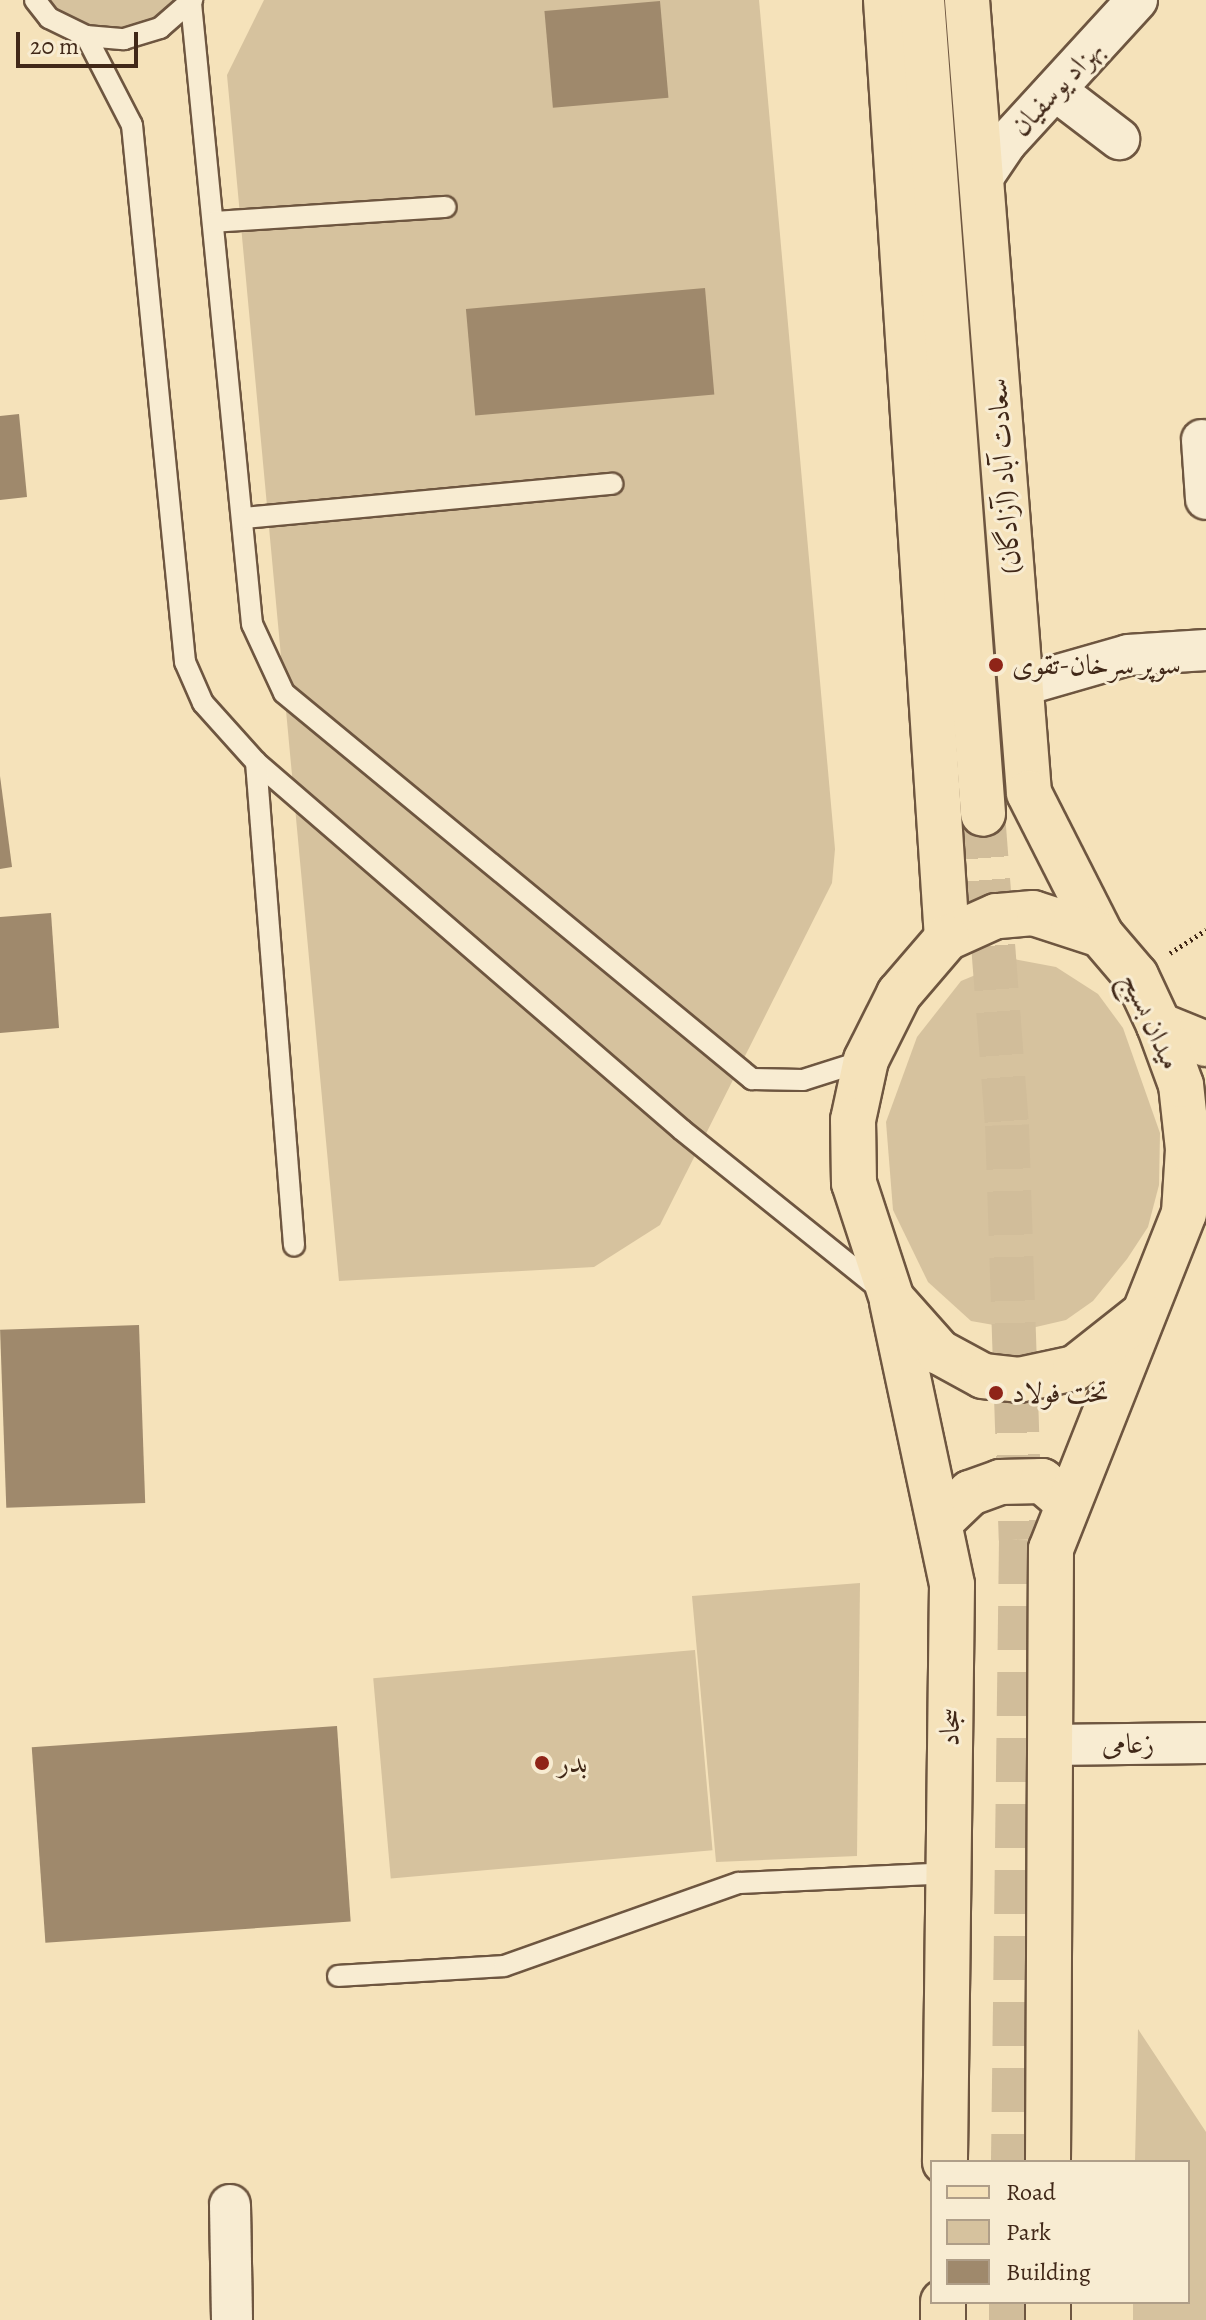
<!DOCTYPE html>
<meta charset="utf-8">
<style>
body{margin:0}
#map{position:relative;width:1206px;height:2320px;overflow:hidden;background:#f5e2ba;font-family:Alegreya,Amiri,serif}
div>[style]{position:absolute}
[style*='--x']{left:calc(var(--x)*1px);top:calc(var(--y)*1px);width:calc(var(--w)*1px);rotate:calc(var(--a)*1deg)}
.green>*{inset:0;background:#d6c29e;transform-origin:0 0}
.building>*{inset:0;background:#9f896c;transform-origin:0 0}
.primary-tunnel>*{height:44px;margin-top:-22px;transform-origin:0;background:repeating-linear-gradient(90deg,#d1bd9a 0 44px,transparent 0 66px)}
.path>*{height:5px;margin-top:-2.5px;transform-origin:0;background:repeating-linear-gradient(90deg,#412818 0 2px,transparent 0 6px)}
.roads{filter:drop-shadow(2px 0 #6e5640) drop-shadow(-2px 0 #6e5640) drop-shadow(0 2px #6e5640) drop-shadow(0 -2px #6e5640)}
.lane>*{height:20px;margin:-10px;padding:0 10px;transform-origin:10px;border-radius:10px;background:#f8ecd2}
.street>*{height:40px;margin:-20px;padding:0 20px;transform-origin:20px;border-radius:20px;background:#f8ecd2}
.primary>*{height:44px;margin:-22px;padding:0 22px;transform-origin:22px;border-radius:22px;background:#f5e2ba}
.dots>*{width:22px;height:22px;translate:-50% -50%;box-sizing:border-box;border:4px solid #f8ecd2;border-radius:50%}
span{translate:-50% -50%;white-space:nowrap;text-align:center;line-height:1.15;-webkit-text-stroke:6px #f8ecd2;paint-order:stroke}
.street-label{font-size:28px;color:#412818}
.poi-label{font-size:28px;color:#412818}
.left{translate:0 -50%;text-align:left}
.legend{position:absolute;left:930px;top:2160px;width:260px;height:144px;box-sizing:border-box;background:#f8ecd2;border:2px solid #af9e88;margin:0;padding:10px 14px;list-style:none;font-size:24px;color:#412818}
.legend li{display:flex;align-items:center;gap:16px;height:40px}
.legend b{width:40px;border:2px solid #af9e88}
.scale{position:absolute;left:16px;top:32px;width:122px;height:36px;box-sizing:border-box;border:4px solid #412818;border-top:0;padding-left:10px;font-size:24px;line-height:28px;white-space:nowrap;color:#412818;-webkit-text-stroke:6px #f8ecd2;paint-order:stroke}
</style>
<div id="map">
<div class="green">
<div style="clip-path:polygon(35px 0,192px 0,160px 28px,86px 36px)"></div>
<div style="clip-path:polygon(264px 0,759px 0,835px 849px,832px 883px,660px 1225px,594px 1267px,339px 1281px,227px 75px)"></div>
<div style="clip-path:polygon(1014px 959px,1056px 967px,1098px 994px,1123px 1028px,1160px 1133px,1159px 1185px,1148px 1227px,1127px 1259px,1093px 1301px,1066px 1320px,1023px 1330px,971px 1321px,928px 1282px,893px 1210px,886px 1122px,917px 1037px,961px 981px)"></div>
<div style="clip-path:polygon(860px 1583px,857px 1856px,716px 1862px,692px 1596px)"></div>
<div style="left:695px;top:1650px;width:201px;height:323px;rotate:85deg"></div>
<div style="clip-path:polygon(1138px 2029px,1206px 2132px,1206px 2320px,1133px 2320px,1133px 2302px,1188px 2302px,1188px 2162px,1135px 2162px)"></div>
</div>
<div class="building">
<div style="left:660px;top:1px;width:97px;height:116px;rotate:85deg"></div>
<div style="left:705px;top:288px;width:107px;height:240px;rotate:85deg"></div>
<div style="clip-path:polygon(19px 414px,27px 497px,0 500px,0 416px)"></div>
<div style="clip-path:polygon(0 776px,12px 867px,0 869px)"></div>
<div style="clip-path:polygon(51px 913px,59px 1028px,0 1033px,0 917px)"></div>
<div style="left:139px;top:1325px;width:178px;height:139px;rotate:88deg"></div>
<div style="left:337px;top:1726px;width:196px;height:306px;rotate:86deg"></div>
</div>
<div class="primary-tunnel">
<div style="--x:983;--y:814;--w:312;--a:85.6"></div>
<div style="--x:1007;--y:1125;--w:415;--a:88.1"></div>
<div style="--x:1021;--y:1540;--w:622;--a:90.74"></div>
<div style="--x:1011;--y:2320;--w:18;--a:-90"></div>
</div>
<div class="path">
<div style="--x:1170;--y:953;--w:43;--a:-32.6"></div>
</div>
<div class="roads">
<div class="lane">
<div style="--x:35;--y:0;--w:23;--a:52"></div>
<div style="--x:49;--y:18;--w:41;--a:25.9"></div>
<div style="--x:86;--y:36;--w:38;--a:5"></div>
<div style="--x:124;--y:39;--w:38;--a:-17"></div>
<div style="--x:160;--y:28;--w:43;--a:-41.2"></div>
<div style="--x:191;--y:3;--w:624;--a:84.39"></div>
<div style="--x:252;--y:624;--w:76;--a:65.1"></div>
<div style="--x:284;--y:693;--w:607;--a:39.52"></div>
<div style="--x:752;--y:1079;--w:51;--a:1.1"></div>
<div style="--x:803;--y:1080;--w:66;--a:-17.6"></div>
<div style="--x:86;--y:36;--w:100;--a:62.7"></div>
<div style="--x:132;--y:125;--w:540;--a:84.36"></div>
<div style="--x:185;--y:662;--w:45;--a:66.3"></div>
<div style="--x:203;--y:703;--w:79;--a:48.1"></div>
<div style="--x:256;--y:762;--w:563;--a:40.82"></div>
<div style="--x:682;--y:1130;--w:257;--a:38.8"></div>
<div style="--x:213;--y:222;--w:233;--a:-3.7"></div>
<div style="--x:243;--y:518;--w:371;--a:-5.3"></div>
<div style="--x:256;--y:762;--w:485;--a:85.5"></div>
<div style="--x:338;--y:1976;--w:166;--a:-3.4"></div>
<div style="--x:504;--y:1966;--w:249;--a:-19.5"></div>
<div style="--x:739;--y:1883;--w:209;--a:-2.7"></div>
</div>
<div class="street">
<div style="--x:1055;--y:90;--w:81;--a:37.4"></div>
<div style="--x:981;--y:180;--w:45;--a:-56"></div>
<div style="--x:1006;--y:143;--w:194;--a:-47.5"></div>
<div style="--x:1202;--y:440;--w:59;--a:86.1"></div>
<div style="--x:1020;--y:686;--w:112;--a:-16"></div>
<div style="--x:1128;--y:655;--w:78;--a:-3.7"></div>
<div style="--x:1050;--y:1745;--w:156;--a:-0.7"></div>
<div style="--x:230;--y:2205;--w:115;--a:89"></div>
</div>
<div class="primary">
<div style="--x:886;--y:0;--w:940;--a:86.28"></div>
<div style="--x:922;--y:0;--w:816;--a:85.71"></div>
<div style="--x:967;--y:0;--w:795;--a:85.53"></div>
<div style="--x:1029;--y:793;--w:159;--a:63.1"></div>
<div style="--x:1159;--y:1025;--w:51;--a:22"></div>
<div style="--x:892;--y:1302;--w:289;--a:78"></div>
<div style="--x:952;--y:1585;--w:577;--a:90.7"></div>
<div style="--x:940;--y:1522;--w:42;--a:-44"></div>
<div style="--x:970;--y:1493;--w:32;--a:-20"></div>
<div style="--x:1000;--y:1482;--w:42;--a:-1.4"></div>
<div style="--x:1042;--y:1481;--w:34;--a:40"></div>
<div style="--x:1048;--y:2162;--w:613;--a:-89.72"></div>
<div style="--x:1051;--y:1549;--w:361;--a:-68.4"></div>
<div style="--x:1184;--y:1213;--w:64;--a:-86.4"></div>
<div style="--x:1188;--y:1149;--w:64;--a:-96.2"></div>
<div style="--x:1181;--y:1085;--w:64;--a:-110.1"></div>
<div style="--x:1159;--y:1025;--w:54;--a:-115.1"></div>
<div style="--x:1136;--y:976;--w:54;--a:-130.5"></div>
<div style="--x:1101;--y:935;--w:71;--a:-162.1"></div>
<div style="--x:1033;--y:913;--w:37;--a:175"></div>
<div style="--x:996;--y:916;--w:54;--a:155.8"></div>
<div style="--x:947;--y:938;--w:74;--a:130.6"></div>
<div style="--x:899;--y:994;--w:74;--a:116.6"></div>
<div style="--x:866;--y:1060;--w:61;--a:102.2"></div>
<div style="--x:853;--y:1120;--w:63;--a:89.1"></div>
<div style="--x:854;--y:1183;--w:122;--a:71.9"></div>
<div style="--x:892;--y:1299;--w:71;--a:48.4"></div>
<div style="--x:939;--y:1352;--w:50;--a:28.6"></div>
<div style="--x:983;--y:1376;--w:36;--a:6"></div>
<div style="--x:1019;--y:1380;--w:57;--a:-12.1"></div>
<div style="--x:1075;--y:1368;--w:85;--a:-38.3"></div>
<div style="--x:943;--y:2320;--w:18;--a:-90"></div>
<div style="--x:1048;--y:2320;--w:18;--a:-90"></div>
</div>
</div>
<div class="dots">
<div style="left:996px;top:665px;background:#8f2418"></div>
<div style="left:996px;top:1393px;background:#8f2418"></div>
<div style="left:542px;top:1763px;background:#8f2418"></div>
</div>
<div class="street-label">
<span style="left:1057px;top:88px;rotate:-47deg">بهزاد یوسفیان</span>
<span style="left:1004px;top:476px;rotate:-94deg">سعادت آباد (آزادگان)</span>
<span style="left:1151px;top:1021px;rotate:65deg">میدان بسیج</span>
<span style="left:950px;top:1727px;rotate:-89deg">سجاد</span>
<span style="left:1128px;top:1744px;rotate:-1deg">زعامی</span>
</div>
<div class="poi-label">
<span class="left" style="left:1012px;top:665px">سوپر سرخان-تقوی</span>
<span class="left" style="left:1012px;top:1393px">تخت فولاد</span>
<span class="left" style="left:558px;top:1763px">بدر</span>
</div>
<ul class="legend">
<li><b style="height:10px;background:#f5e2ba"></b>Road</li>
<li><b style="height:22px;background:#d6c29e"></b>Park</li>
<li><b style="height:22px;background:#9f896c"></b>Building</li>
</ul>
<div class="scale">20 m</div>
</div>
